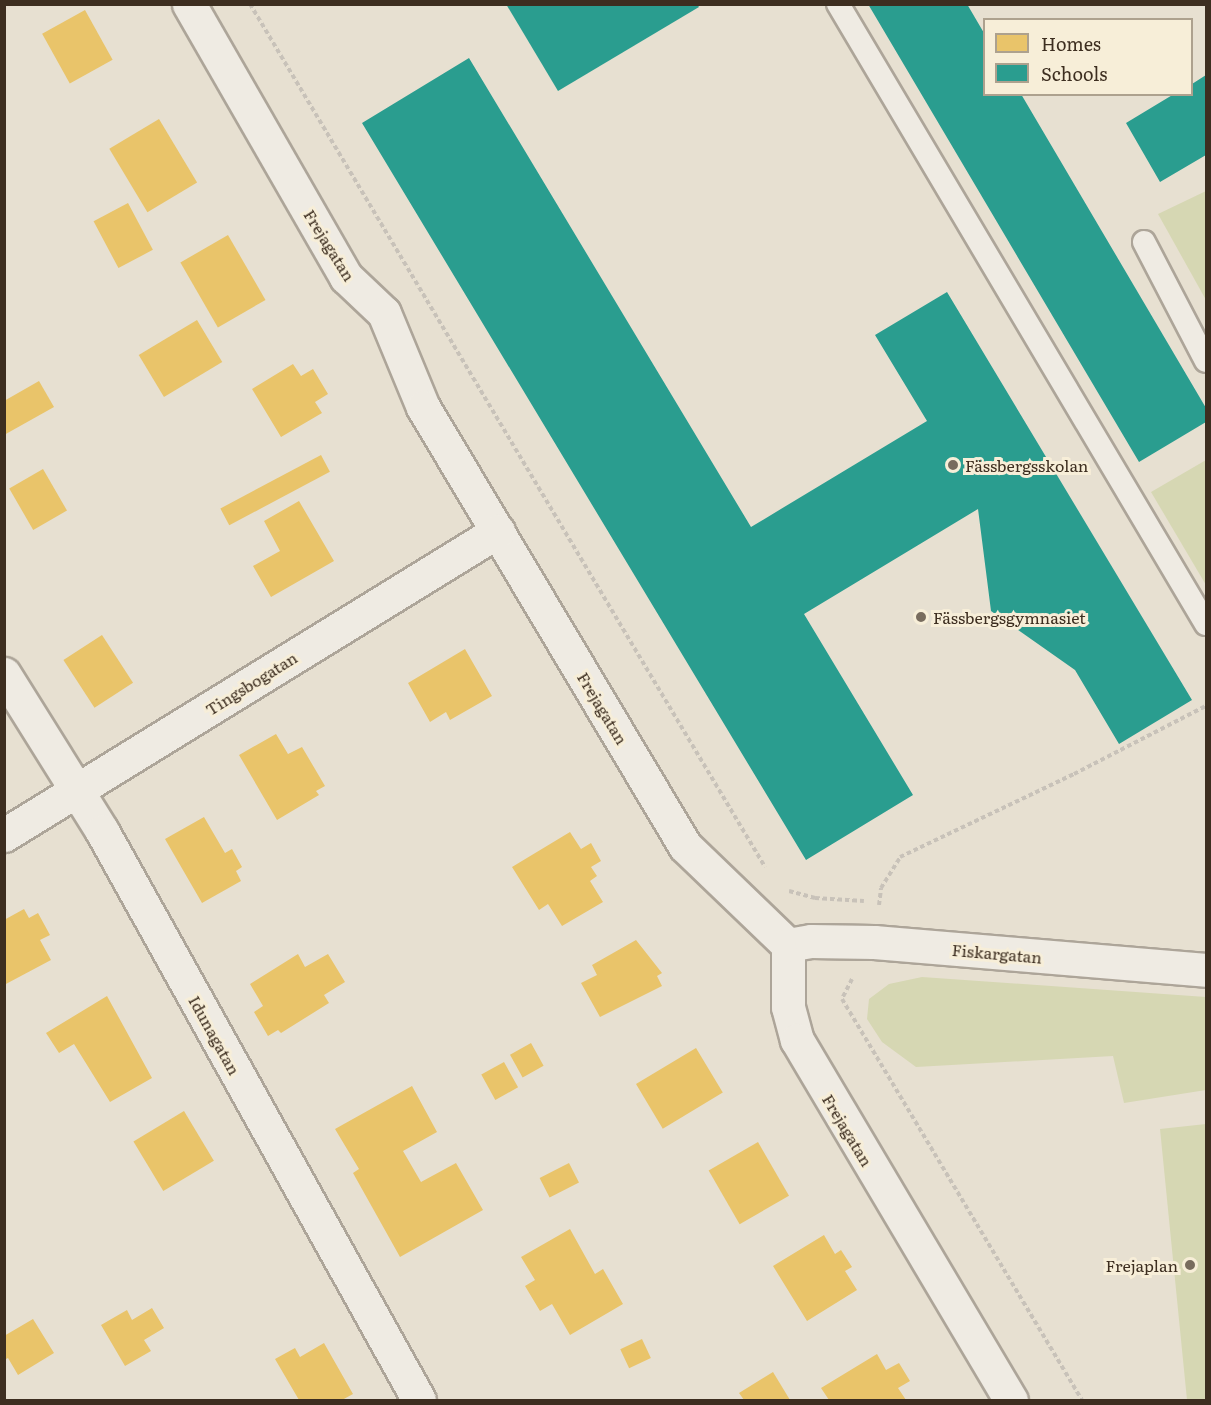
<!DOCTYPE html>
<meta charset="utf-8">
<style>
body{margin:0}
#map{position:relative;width:1211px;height:1405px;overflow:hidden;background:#e7e0d1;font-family:Literata,serif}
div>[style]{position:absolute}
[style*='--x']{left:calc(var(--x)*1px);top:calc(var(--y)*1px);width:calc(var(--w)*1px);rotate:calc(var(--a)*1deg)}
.green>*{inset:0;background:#d6d7b3}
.homes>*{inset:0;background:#e9c46a;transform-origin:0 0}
.schools>*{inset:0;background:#2a9d8f}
.path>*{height:4px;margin-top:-2px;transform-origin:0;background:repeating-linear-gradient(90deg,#c8c2b9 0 4.5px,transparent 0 7.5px)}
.roads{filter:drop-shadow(2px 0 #ada599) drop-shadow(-2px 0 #ada599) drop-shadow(0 2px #ada599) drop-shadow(0 -2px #ada599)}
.service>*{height:22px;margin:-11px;padding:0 11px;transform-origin:11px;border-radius:11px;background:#efebe3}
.minor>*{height:33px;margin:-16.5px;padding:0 16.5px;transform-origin:16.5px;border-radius:16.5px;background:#efebe3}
.dots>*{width:16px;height:16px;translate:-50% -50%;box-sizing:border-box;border:3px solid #f7eed8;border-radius:50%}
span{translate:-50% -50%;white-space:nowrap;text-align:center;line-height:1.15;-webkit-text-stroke:6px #f7eed8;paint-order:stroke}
.street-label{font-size:16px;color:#3d2e20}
.poi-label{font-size:16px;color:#3d2e20}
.left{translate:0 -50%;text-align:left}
.right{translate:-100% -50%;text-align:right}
.frame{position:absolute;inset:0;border:6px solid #3d2e20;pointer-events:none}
.legend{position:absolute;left:983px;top:18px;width:210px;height:78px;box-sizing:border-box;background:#f7eed8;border:2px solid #ada18e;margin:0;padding:8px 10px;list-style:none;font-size:18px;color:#3d2e20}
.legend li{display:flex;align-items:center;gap:12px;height:30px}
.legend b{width:30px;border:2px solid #ada18e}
</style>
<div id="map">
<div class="green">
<div style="clip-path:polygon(1206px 191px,1206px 300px,1158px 214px)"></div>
<div style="clip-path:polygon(1206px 460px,1206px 585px,1151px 492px)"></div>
<div style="clip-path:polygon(922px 977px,1206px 997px,1206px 1090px,1124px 1103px,1113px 1056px,916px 1067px,882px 1042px,867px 1019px,869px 999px,889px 984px)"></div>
<div style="clip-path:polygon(1206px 1124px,1206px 1400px,1187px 1400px,1160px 1129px)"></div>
</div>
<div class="homes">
<div style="left:85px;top:10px;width:57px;height:49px;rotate:61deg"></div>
<div style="left:159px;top:119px;width:74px;height:58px;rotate:59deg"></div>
<div style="left:128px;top:203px;width:53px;height:39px;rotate:62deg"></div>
<div style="left:228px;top:235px;width:75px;height:55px;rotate:60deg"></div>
<div style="left:197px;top:320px;width:49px;height:68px;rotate:59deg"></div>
<div style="clip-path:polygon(293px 364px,301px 376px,313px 369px,328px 394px,315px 402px,322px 413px,281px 437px,252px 389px)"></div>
<div style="clip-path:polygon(39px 381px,54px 407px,4px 435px,4px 401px)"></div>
<div style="left:321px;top:455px;width:19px;height:114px;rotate:62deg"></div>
<div style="left:43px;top:469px;width:48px;height:39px;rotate:60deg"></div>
<div style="clip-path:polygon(299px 501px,334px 561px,271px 597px,253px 566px,280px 551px,264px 521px)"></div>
<div style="left:102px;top:635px;width:57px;height:46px;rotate:57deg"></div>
<div style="clip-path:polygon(465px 649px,492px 696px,450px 720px,446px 712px,430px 722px,408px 683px)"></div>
<div style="clip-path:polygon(276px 734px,288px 754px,302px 747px,325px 786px,316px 791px,319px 795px,277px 820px,239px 755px)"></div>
<div style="clip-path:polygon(204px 817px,225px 853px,232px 849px,242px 867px,236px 871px,241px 881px,202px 903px,165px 839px)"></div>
<div style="clip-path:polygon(570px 832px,581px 849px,591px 843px,601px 861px,591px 867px,597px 876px,590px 881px,603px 902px,562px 926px,548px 904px,539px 910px,512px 867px)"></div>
<div style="clip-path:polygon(24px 909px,29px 918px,38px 913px,50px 935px,40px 940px,51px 960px,4px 985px,4px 920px)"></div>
<div style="clip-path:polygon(636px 940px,662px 973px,657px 976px,662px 986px,600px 1017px,581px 983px,597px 975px,592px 965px)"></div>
<div style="clip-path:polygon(298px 954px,305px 967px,328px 954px,345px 982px,324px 995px,329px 1003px,281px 1033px,278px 1030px,268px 1036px,254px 1012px,263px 1006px,250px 984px)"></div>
<div style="clip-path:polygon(107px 996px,152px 1078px,110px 1102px,74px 1044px,59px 1053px,46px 1033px)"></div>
<div style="left:531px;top:1043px;width:26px;height:24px;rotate:61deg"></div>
<div style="left:696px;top:1048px;width:52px;height:70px;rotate:59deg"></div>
<div style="left:504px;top:1062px;width:29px;height:26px;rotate:61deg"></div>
<div style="clip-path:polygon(412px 1086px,437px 1132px,403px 1151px,421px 1182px,456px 1163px,483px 1210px,400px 1257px,353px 1173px,359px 1169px,335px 1129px)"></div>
<div style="left:184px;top:1111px;width:58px;height:59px;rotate:59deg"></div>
<div style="left:758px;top:1142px;width:62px;height:57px;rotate:60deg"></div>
<div style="left:569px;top:1163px;width:22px;height:33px;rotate:63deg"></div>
<div style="clip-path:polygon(570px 1229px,595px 1274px,603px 1269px,623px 1304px,570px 1335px,552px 1304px,540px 1311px,525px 1286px,535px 1280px,521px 1257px)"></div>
<div style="clip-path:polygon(824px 1235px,835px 1254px,841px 1250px,852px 1267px,845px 1271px,857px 1290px,807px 1321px,773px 1266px)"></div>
<div style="clip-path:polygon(152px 1308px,164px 1328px,144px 1340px,151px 1351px,125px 1366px,101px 1325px,127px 1310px,132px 1320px)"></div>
<div style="clip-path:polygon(33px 1319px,54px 1353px,18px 1375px,8px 1358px,4px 1360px,4px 1336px)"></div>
<div style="left:642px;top:1339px;width:21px;height:24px;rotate:65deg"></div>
<div style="clip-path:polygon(324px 1343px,353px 1394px,342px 1400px,299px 1400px,275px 1359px,295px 1348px,300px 1357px)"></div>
<div style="clip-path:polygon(877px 1354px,886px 1370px,899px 1363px,910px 1381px,898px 1388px,906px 1400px,829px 1400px,821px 1388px)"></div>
<div style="clip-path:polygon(773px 1372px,790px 1400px,744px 1400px,739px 1393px)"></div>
</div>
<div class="schools">
<div style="clip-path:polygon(506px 4px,697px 4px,699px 7px,558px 91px)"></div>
<div style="clip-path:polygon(868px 4px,967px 4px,984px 33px,984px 94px,1021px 94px,1206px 408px,1206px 422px,1139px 462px)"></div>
<div style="clip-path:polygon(469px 58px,751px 527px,927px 421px,875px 335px,947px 292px,1192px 700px,1119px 744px,1075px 670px,991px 611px,978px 509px,804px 614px,913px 795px,806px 860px,362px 123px)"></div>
<div style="clip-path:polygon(1206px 75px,1206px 155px,1160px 182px,1126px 123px,1174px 94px,1192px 94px,1192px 84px)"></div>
</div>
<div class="path">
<div style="--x:250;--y:4;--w:1005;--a:59.17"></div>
<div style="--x:789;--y:891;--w:27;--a:15"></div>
<div style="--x:815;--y:898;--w:49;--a:3.5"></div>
<div style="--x:879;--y:905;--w:17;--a:-83"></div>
<div style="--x:881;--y:888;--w:36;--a:-58"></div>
<div style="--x:900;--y:857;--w:193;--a:-25.5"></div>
<div style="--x:1074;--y:774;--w:148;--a:-27.3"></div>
<div style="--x:852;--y:979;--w:22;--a:117"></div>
<div style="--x:842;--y:999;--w:467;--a:59.1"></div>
</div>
<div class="roads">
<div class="service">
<div style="--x:838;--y:4;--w:721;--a:59.31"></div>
<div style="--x:1144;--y:242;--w:134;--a:62.5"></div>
</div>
<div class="minor">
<div style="--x:189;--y:4;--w:315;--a:60.1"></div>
<div style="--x:346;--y:277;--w:52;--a:43.5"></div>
<div style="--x:384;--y:313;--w:102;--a:67.5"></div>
<div style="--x:423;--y:407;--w:511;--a:59.17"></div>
<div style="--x:685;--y:846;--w:143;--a:43.9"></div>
<div style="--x:788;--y:945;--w:62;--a:90"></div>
<div style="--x:788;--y:1007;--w:34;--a:75"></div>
<div style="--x:797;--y:1040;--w:419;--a:59.3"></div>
<div style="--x:4;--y:674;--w:185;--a:58"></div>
<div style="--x:102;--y:831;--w:651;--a:60.88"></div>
<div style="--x:4;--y:835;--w:580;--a:-31.61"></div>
<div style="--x:788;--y:945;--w:23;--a:-10"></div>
<div style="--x:811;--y:941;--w:63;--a:0.9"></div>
<div style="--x:874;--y:942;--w:333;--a:4.8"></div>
</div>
</div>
<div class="dots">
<div style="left:953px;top:465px;background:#786c5e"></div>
<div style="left:921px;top:617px;background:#786c5e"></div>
<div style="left:1190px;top:1265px;background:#786c5e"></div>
</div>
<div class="street-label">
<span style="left:330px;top:245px;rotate:58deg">Frejagatan</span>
<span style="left:251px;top:683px;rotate:-32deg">Tingsbogatan</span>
<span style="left:603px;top:708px;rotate:59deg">Frejagatan</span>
<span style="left:997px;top:953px;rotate:5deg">Fiskargatan</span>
<span style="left:215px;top:1035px;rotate:61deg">Idunagatan</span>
<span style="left:848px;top:1130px;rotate:59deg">Frejagatan</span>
</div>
<div class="poi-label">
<span class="left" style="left:965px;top:465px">Fässbergsskolan</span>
<span class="left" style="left:933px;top:617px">Fässbergsgymnasiet</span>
<span class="right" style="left:1178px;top:1265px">Frejaplan</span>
</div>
<div class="frame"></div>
<ul class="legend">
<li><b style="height:16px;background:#e9c46a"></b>Homes</li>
<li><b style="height:16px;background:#2a9d8f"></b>Schools</li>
</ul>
</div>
